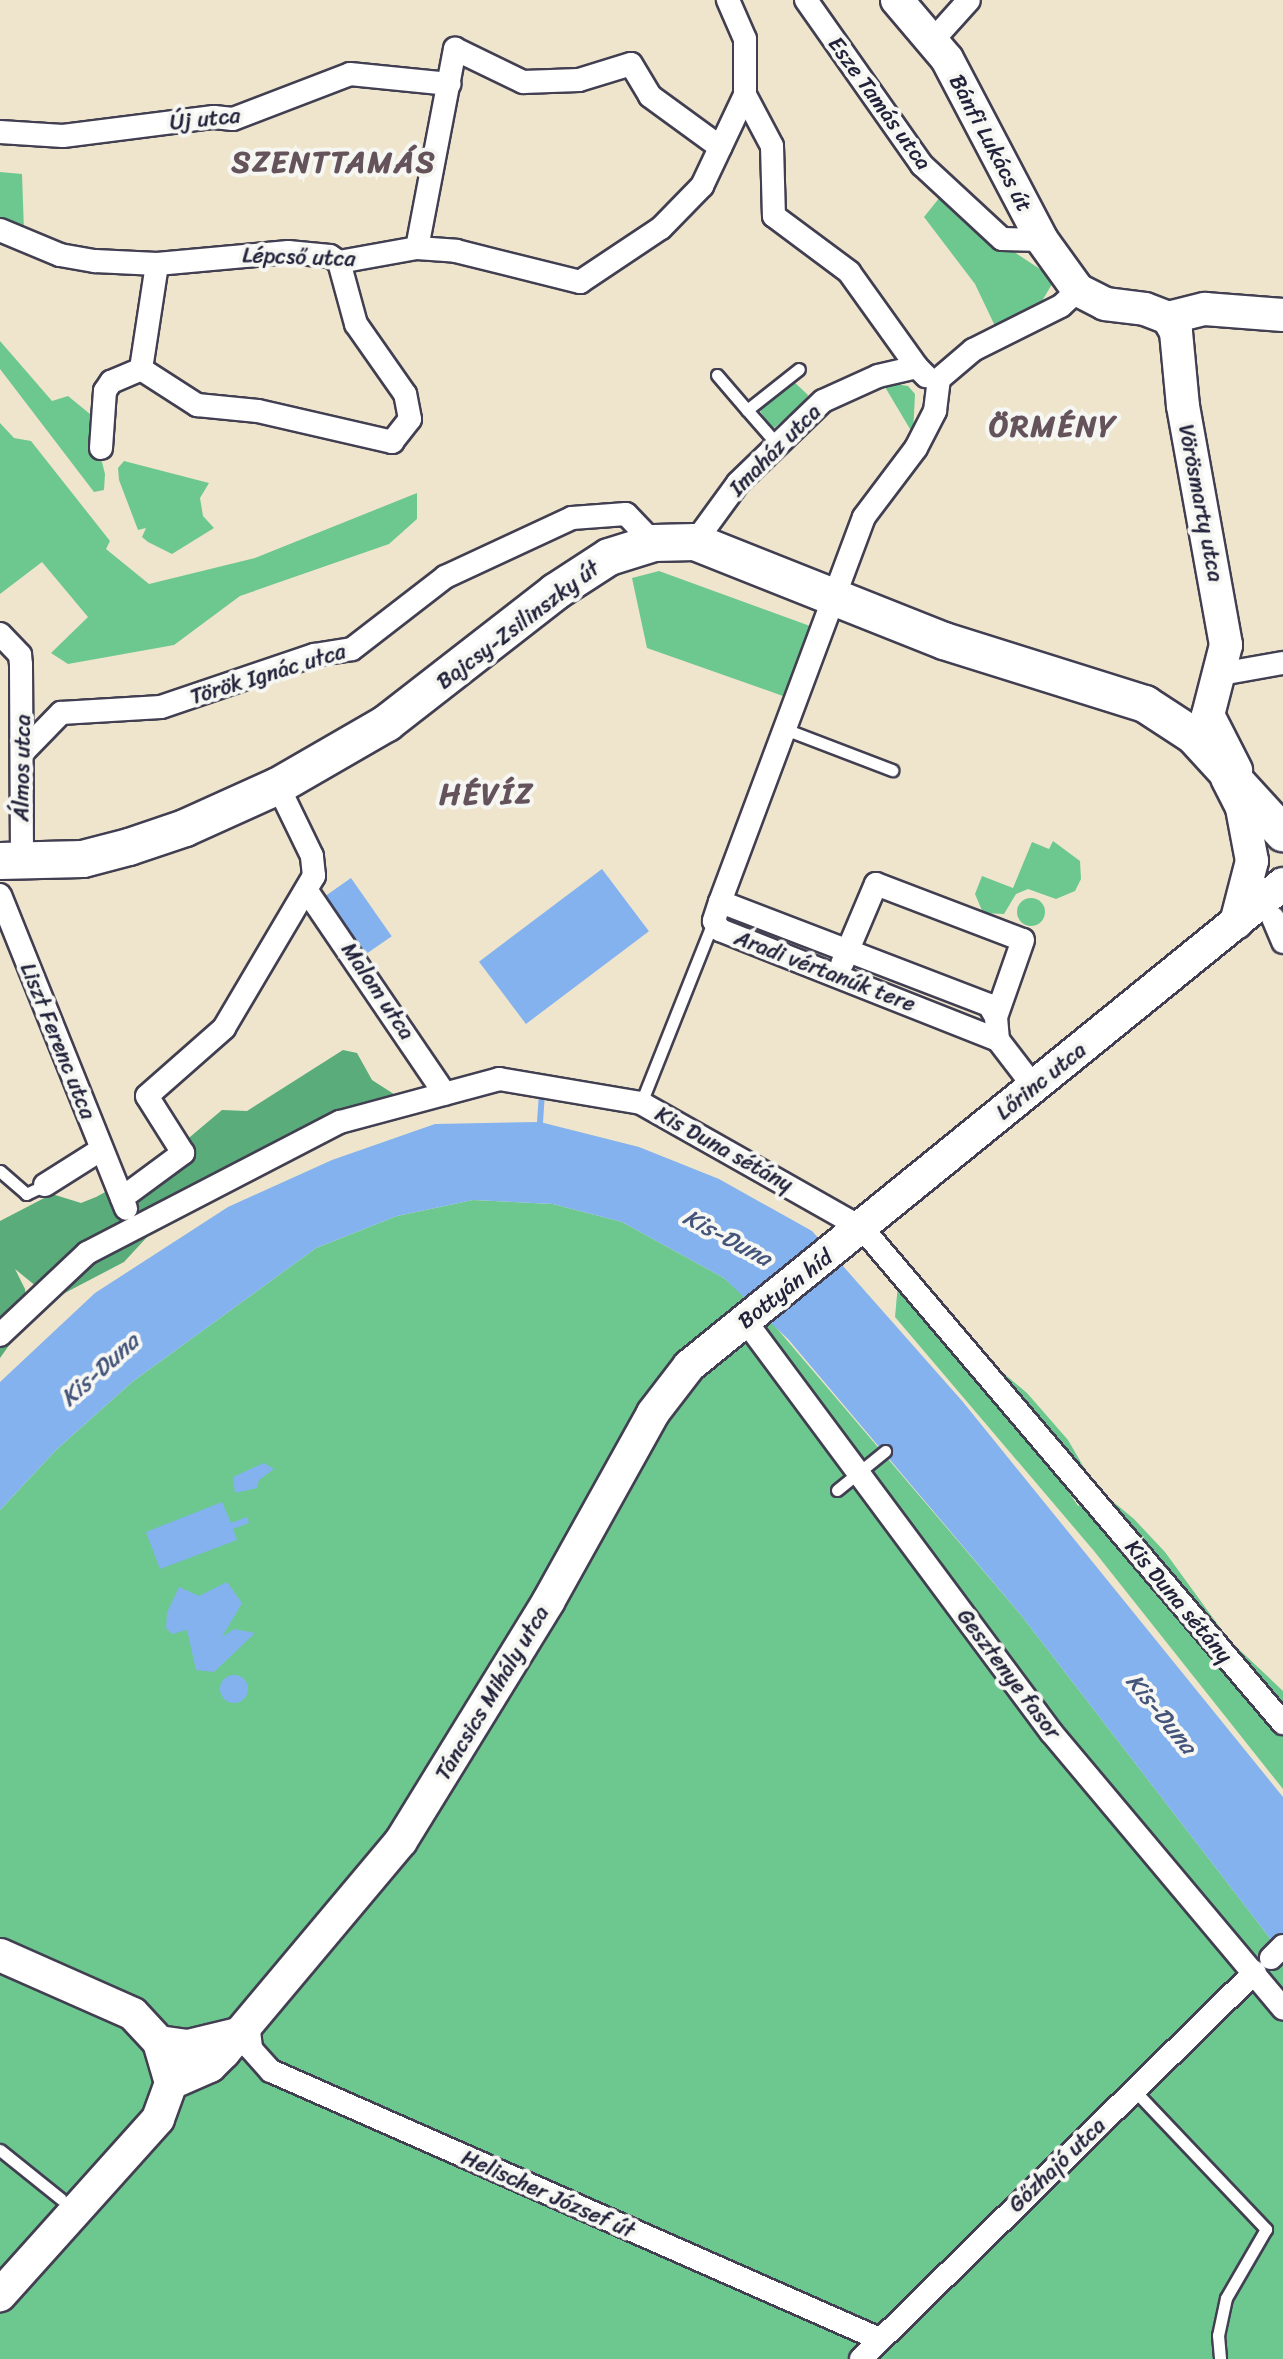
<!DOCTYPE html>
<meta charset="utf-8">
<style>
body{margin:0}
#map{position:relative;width:1283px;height:2359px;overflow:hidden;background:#efe5cc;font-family:Sriracha,sans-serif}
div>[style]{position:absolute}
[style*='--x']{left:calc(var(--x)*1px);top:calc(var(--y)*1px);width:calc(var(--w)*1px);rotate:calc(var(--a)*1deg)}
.green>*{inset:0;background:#6dc88f}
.round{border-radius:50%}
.forest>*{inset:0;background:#5aac7a}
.water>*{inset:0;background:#83b2ee;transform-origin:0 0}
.stream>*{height:6px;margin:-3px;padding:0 3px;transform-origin:3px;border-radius:3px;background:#83b2ee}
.roads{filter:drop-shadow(2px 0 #413f51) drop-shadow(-2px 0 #413f51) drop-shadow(0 2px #413f51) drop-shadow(0 -2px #413f51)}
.lane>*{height:11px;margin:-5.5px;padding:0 5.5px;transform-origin:5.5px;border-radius:5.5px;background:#fff}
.street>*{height:22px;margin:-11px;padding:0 11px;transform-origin:11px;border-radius:11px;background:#fff}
.secondary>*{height:32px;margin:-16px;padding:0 16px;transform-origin:16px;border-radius:16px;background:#fff}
.primary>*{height:36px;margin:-18px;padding:0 18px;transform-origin:18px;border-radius:18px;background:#fff}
span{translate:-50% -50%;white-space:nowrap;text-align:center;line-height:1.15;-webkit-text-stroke:8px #f6f6f2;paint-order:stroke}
.street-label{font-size:22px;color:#22223b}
.water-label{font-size:24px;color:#44547a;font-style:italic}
.district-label{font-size:30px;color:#65535b;font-weight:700;letter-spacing:2px}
</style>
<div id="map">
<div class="green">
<div style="clip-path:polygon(0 172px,22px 174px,24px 231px,0 222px)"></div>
<div style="clip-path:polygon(944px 192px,1002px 244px,1055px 279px,1042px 301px,995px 326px,975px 284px,924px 217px)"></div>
<div style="clip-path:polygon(0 341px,52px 401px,68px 396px,90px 414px,105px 474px,104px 490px,94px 492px,0 369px)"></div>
<div style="clip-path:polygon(792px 380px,808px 395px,806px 401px,774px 428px,769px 426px,758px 407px)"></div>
<div style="clip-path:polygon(882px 382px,908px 386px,915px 394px,913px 434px)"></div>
<div style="clip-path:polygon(0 423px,14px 438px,31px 441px,110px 541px,106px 549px,149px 584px,255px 558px,417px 493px,417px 519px,389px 544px,240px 596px,174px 645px,68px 664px,51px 653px,88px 617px,42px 562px,0 594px)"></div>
<div style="clip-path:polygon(124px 461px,209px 483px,200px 498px,203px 516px,214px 528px,172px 554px,148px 542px,142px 537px,146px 528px,138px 530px,119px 480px,118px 468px)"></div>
<div style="clip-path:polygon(659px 571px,810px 626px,783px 696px,647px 648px,632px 578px)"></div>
<div style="clip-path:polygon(1053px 841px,1080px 861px,1081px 879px,1075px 891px,1056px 899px,1028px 889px,1016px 894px,1004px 914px,983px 913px,975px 894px,982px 876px,1013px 888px,1032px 842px,1049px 849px)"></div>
<div class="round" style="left:1017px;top:898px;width:28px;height:28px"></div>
<div style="clip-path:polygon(473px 1200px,553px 1204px,622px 1222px,724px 1278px,768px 1318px,1021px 1615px,1283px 1955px,1283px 2359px,0 2359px,0 1510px,56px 1450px,132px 1382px,316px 1248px,397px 1216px)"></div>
<div style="clip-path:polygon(898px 1284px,1027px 1393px,1068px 1440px,1086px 1471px,1070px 1494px,1078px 1506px,1099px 1490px,1134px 1519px,1165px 1552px,1229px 1640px,1283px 1691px,1283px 1789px,1094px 1551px,895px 1317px)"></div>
</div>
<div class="forest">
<div style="clip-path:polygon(343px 1050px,357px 1053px,372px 1080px,403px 1100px,390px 1116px,322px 1143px,160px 1223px,124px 1262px,61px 1295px,37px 1287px,15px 1269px,25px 1289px,28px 1319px,0 1358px,0 1221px,52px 1194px,81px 1203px,96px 1197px,159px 1163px,222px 1110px,247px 1111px)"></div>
</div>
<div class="water">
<div style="left:602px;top:869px;width:78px;height:154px;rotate:53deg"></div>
<div style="left:351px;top:878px;width:71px;height:33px;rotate:55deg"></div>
<div style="clip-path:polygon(540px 1122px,639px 1147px,719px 1179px,812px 1231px,963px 1402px,1283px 1797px,1283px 1955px,1021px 1615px,788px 1339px,724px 1278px,622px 1222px,553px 1204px,473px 1200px,397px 1216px,316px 1248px,132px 1382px,56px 1450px,0 1510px,0 1382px,95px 1293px,228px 1207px,332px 1160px,435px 1124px)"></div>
<div style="clip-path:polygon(264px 1463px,274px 1469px,259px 1480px,257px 1488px,235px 1493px,233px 1477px)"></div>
<div style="clip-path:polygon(222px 1502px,231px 1523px,247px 1517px,249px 1523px,233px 1529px,237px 1540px,160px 1569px,146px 1532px)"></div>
<div style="clip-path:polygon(227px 1582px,242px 1603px,222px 1637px,234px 1629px,255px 1633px,214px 1672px,196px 1670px,187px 1630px,172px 1634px,166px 1628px,167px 1613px,179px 1587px,199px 1596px)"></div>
<div class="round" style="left:220px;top:1675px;width:28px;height:28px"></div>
</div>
<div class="stream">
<div style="--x:540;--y:1122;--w:30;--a:-86"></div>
</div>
<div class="roads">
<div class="lane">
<div style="--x:717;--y:375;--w:46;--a:49.4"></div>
<div style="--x:776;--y:443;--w:44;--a:-131.3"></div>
<div style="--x:747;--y:410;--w:66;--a:-38.3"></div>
<div style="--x:785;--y:729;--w:115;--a:21"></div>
<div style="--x:641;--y:1103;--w:195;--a:-68.3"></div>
<div style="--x:0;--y:1171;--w:35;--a:41"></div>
<div style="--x:26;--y:1194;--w:21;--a:-25"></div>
<div style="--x:837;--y:1490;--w:62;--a:-39.1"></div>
<div style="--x:1134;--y:2090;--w:192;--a:46.5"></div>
<div style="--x:1266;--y:2229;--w:80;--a:120.1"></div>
<div style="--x:1226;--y:2298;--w:38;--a:102"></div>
<div style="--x:1218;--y:2335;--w:24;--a:85"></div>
<div style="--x:0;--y:2150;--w:78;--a:38.8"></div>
</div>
<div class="street">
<div style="--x:806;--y:0;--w:202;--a:54.9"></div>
<div style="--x:922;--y:165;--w:109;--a:42.8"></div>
<div style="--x:1002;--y:239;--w:40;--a:1.4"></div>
<div style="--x:934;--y:39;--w:52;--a:-48.1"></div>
<div style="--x:745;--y:95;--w:58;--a:62.1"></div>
<div style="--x:772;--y:146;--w:70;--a:88.4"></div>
<div style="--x:774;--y:216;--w:94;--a:36.7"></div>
<div style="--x:849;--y:272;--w:117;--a:54.4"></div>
<div style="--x:0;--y:132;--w:63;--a:3.6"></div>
<div style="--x:63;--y:136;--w:152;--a:-7.2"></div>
<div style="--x:214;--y:117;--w:19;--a:6"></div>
<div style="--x:233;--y:119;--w:125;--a:-21"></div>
<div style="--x:350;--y:74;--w:100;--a:5.7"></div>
<div style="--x:0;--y:230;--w:65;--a:22.6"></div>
<div style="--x:60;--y:255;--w:36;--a:10"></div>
<div style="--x:95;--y:261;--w:62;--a:2.8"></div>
<div style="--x:157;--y:264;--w:132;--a:-5.2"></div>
<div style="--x:288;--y:252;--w:42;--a:5.4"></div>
<div style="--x:330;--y:256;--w:11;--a:34"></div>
<div style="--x:339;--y:262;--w:79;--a:-10.2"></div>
<div style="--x:417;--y:248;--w:39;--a:4"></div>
<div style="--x:456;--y:251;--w:128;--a:14"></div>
<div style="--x:580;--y:282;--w:97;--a:-33.7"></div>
<div style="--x:661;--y:228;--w:59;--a:-45.7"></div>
<div style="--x:702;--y:186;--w:101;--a:-64.7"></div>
<div style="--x:745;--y:95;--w:56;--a:-90"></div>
<div style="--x:745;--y:39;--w:43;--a:-113.6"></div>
<div style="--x:417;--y:248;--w:203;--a:-79.2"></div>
<div style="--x:455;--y:49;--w:76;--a:25.9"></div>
<div style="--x:523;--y:82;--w:56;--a:-2"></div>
<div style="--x:579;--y:80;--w:54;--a:-17.1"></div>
<div style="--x:631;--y:64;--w:37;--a:59"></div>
<div style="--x:650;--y:96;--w:87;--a:36.1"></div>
<div style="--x:141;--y:369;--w:67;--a:32.7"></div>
<div style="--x:197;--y:405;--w:61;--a:5.6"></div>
<div style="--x:258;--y:411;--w:138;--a:13"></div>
<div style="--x:392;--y:442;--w:29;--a:-52"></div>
<div style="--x:410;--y:419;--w:25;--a:-101"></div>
<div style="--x:405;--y:394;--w:85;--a:-125"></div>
<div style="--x:356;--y:324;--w:64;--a:-105.3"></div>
<div style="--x:141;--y:369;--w:106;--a:-81.3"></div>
<div style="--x:939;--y:379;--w:45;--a:-40.5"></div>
<div style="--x:973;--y:350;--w:98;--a:-26.6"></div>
<div style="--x:1061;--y:306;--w:23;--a:-43"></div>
<div style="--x:101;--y:448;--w:57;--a:-86"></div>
<div style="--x:105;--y:391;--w:11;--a:-56"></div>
<div style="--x:111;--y:382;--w:33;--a:-23"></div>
<div style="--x:695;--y:542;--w:73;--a:-53.9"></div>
<div style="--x:738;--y:483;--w:118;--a:-44"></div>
<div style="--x:823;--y:401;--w:60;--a:-24.4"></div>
<div style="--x:878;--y:376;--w:40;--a:-13"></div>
<div style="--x:917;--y:367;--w:13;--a:45"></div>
<div style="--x:0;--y:634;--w:29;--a:46"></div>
<div style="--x:20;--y:655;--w:10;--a:84"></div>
<div style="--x:21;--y:665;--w:198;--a:89.7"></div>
<div style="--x:1221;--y:674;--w:63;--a:-10.1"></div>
<div style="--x:25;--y:750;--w:52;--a:-45.8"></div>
<div style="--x:61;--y:713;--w:100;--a:-3.4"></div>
<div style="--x:161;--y:707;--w:162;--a:-18.8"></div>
<div style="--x:314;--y:655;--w:38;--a:-9"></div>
<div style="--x:352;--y:649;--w:118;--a:-37.7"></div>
<div style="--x:445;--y:577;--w:140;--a:-24.9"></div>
<div style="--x:572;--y:518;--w:54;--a:-4.2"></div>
<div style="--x:626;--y:514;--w:40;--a:46"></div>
<div style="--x:307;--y:891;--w:245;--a:55.8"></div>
<div style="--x:0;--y:895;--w:338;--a:68.1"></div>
<div style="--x:720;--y:902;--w:411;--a:-69.5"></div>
<div style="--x:864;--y:517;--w:86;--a:-53"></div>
<div style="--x:916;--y:448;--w:42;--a:-62.8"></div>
<div style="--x:935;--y:411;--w:32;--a:-83"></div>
<div style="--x:1273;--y:918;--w:26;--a:67"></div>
<div style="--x:842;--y:964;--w:87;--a:-67"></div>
<div style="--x:876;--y:884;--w:157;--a:20.9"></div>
<div style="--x:1023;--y:940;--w:82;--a:109.3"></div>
<div style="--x:998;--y:1040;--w:23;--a:-95"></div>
<div style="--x:996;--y:1017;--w:14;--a:-120"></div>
<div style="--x:989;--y:1005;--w:288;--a:-159"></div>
<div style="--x:720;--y:902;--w:20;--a:108"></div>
<div style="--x:714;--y:921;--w:11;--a:56"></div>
<div style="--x:720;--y:930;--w:299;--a:21.6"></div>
<div style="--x:998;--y:1040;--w:59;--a:52.5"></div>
<div style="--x:45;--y:1185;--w:67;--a:-32.3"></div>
<div style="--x:122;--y:1198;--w:76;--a:-36.4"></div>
<div style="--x:183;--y:1153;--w:67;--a:-122.3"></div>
<div style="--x:147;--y:1096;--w:103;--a:-41.4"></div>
<div style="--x:224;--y:1028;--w:177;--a:-59.4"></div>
<div style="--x:314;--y:876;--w:20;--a:-96"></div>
<div style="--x:312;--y:856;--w:78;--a:-115.9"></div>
<div style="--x:750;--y:1327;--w:505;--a:53.38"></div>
<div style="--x:1051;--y:1732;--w:361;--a:50"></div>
<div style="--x:0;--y:1335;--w:120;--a:-43.3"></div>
<div style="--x:87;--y:1253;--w:285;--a:-27.4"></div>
<div style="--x:340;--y:1122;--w:165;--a:-15.1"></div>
<div style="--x:499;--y:1079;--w:144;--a:9.6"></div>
<div style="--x:641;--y:1103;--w:254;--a:29.5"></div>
<div style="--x:862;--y:1228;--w:650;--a:49.62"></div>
<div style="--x:1271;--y:1958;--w:17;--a:-45"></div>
<div style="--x:248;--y:2023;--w:26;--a:83"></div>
<div style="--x:251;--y:2049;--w:30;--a:48"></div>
<div style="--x:271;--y:2071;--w:662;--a:23.78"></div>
<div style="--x:861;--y:2359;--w:552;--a:-44.49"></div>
</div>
<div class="secondary">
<div style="--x:897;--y:0;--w:77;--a:49.7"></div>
<div style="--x:947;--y:59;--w:204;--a:62.3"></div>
<div style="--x:1042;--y:240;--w:62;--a:54.2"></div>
<div style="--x:1078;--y:290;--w:30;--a:27"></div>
<div style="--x:1105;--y:304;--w:40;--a:7.1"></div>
<div style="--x:1145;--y:309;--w:25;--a:21"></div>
<div style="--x:1168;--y:318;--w:38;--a:-14"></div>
<div style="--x:1205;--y:309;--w:78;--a:4.4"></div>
<div style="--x:1168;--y:318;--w:16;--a:60"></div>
<div style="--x:1176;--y:332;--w:74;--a:84.6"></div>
<div style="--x:1183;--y:406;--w:243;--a:79.8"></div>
<div style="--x:1226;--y:645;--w:72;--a:104.4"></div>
<div style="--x:1208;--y:715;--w:62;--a:63"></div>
<div style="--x:1227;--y:778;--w:34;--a:63"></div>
<div style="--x:1242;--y:808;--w:54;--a:79.3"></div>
<div style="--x:1252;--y:861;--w:64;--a:104.5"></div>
<div style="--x:0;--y:1955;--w:145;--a:23.9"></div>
<div style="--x:133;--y:2014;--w:38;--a:47"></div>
<div style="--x:159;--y:2042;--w:43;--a:73.7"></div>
<div style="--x:171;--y:2083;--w:38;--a:110"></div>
<div style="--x:158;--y:2119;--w:237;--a:131.9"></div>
<div style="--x:159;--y:2042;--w:29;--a:8"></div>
<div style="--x:188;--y:2046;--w:51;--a:-13.5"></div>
<div style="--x:171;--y:2083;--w:43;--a:-23.6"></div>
<div style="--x:210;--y:2066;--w:20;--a:-45"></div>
<div style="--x:224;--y:2052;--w:275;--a:-50"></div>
<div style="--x:401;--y:1841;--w:281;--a:-58.4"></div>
<div style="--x:548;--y:1602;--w:216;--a:-60.9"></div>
<div style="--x:653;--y:1413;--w:59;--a:-52.5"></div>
<div style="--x:689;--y:1366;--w:765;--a:-39.06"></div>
</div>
<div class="primary">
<div style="--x:0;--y:861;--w:83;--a:-1.4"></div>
<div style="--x:83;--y:859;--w:48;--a:-14.6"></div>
<div style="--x:129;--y:847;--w:59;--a:-18.7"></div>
<div style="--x:185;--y:828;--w:102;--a:-24.3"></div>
<div style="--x:278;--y:786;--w:126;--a:-30"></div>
<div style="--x:387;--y:723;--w:213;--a:-37.9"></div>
<div style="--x:555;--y:592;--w:64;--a:-32.9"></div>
<div style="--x:609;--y:557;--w:47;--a:-17.3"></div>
<div style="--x:654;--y:543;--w:41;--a:-1.4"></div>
<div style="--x:695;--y:542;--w:268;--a:21.7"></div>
<div style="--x:944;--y:641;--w:211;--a:17.4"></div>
<div style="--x:1145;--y:704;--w:59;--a:33.1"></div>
<div style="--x:1194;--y:736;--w:132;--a:47.5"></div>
</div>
</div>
<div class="street-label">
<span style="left:880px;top:103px;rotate:54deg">Esze Tamás utca</span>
<span style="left:205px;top:119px;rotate:-6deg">Új utca</span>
<span style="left:991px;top:143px;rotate:62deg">Bánfi Lukács út</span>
<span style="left:299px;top:257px;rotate:2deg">Lépcső utca</span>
<span style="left:775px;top:450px;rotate:-45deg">Imaház utca</span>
<span style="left:1201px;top:503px;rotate:79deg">Vörösmarty utca</span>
<span style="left:518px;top:625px;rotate:-37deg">Bajcsy-Zsilinszky út</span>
<span style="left:268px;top:674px;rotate:-17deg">Török Ignác utca</span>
<span style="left:22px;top:768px;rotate:-89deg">Álmos utca</span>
<span style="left:825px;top:971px;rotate:21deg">Aradi vértanúk tere</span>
<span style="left:378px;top:991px;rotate:56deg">Malom utca</span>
<span style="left:58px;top:1041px;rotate:68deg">Liszt Ferenc utca</span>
<span style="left:1041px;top:1081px;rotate:-39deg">Lőrinc utca</span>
<span style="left:724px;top:1149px;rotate:29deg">Kis Duna sétány</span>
<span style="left:785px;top:1289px;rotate:-38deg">Bottyán híd</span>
<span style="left:1179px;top:1601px;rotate:50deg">Kis Duna sétány</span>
<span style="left:1009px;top:1674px;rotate:53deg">Gesztenye fasor</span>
<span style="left:492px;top:1693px;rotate:-59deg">Táncsics Mihály utca</span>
<span style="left:1057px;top:2165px;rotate:-44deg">Gőzhajó utca</span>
<span style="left:548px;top:2194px;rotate:24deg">Helischer József út</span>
</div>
<div class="water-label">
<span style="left:727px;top:1238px;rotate:28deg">Kis-Duna</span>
<span style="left:100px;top:1370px;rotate:-42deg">Kis-Duna</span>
<span style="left:1161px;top:1714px;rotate:51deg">Kis-Duna</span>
</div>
<div class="district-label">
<span style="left:334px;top:162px">SZENTTAMÁS</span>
<span style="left:1053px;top:426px">ÖRMÉNY</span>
<span style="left:487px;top:794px">HÉVÍZ</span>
</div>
</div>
